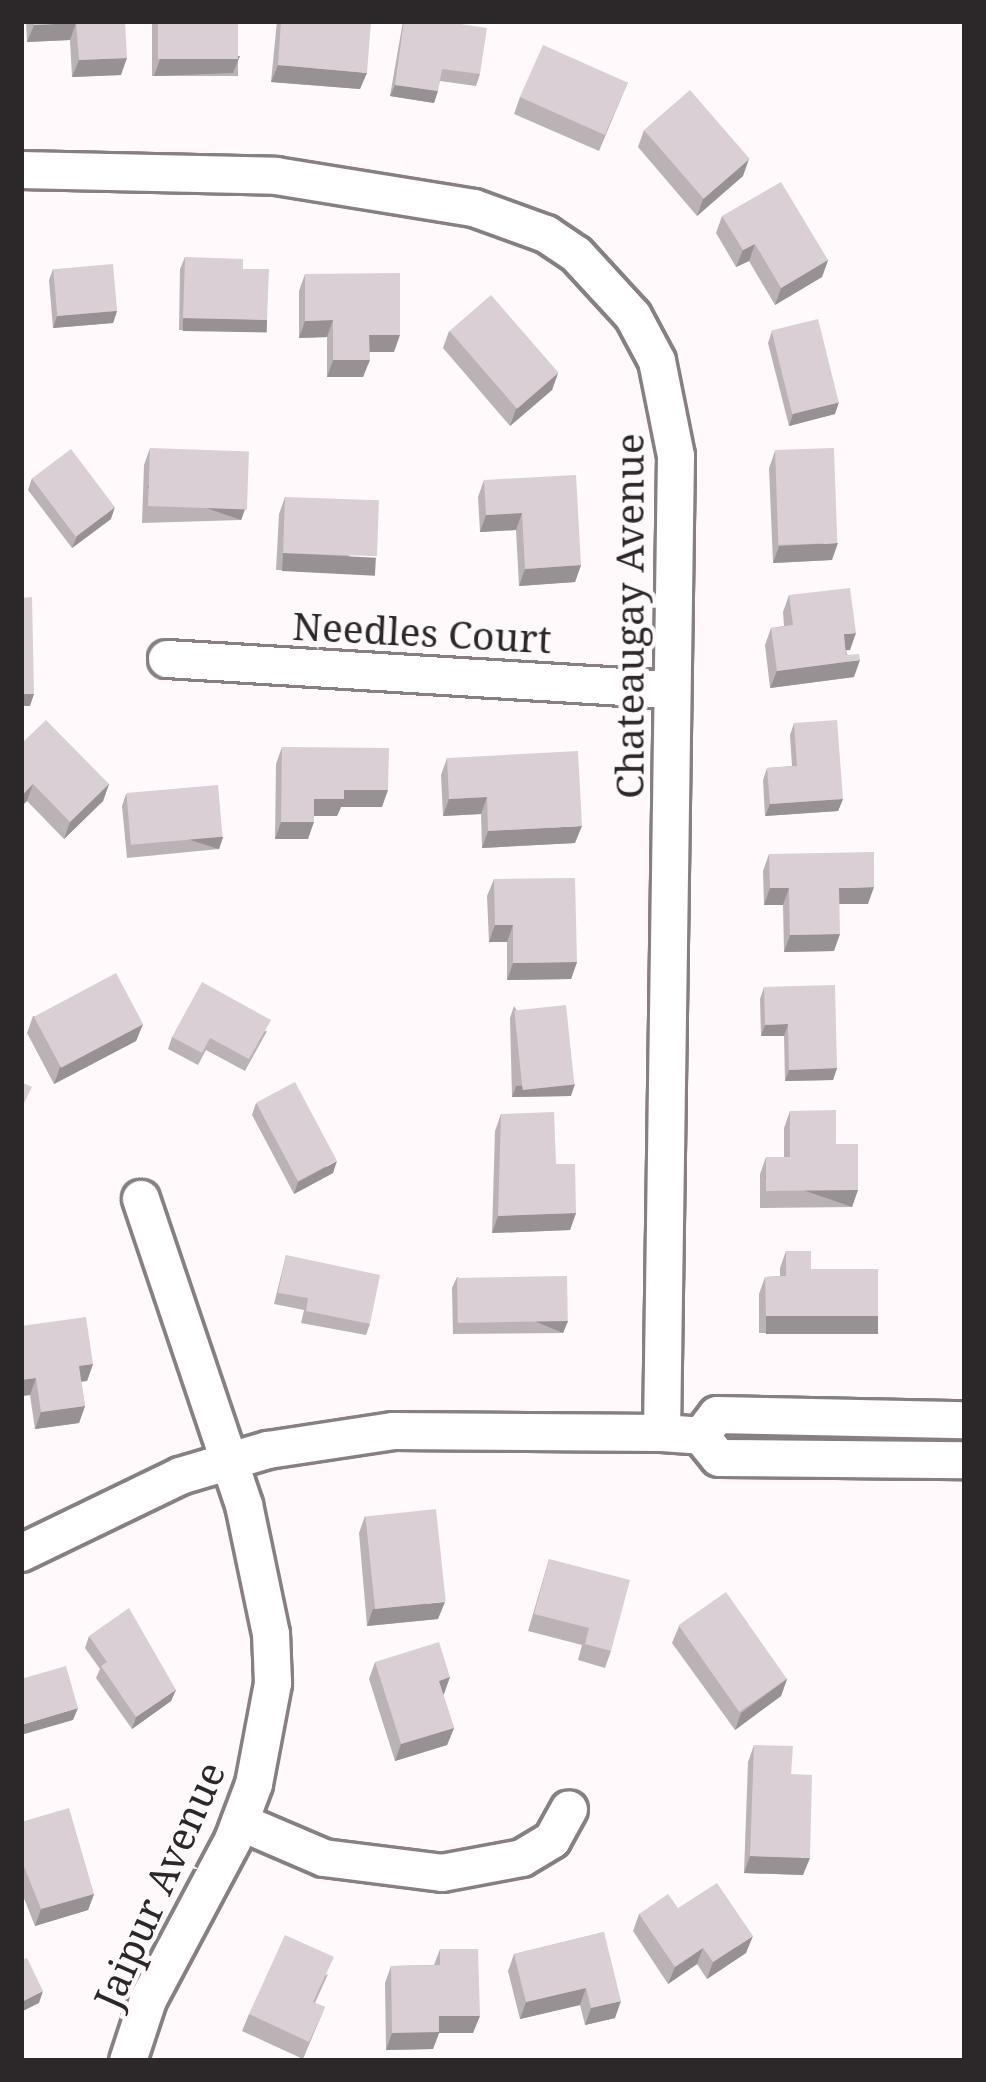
<!DOCTYPE html>
<style>
body{margin:0}
#map{position:relative;width:986px;height:2082px;overflow:hidden;background:#fff9fc;font-family:"Noto Serif",serif}
div>[style]{position:absolute}
[style*='--x']{left:calc(var(--x)*1px);top:calc(var(--y)*1px);width:calc(var(--w)*1px);rotate:calc(var(--a)*1deg)}
.green>*{inset:0;background:#c0d08f}
.roads{filter:drop-shadow(3px 0 #877f83) drop-shadow(-3px 0 #877f83) drop-shadow(0 3px #877f83) drop-shadow(0 -3px #877f83)}
.street>*{height:36px;margin:-18px;padding:0 18px;transform-origin:18px;border-radius:18px;background:#fff}
.wall>*{inset:0;background:#bbb2b6;transform-origin:0 0}
.shaded-wall>*{inset:0;background:#989194;transform-origin:0 0}
.building>*{inset:0;background:#d9cfd4;transform-origin:0 0}
span{translate:-50% -50%;white-space:nowrap;text-align:center;line-height:1.15;-webkit-text-stroke:9px #fff9fc;paint-order:stroke}
.street-label{font-size:39px;color:#2c282a}
.frame{position:absolute;inset:0;border:24px solid #2c282a;pointer-events:none}
</style>
<div id="map">
<div class="green">
<div style="clip-path:polygon(715px 1433px,964px 1436px,965px 1444px,722px 1445px)"></div>
</div>
<div class="roads">
<div class="street">
<div style="--x:21;--y:170;--w:255;--a:1.3"></div>
<div style="--x:276;--y:176;--w:201;--a:9.2"></div>
<div style="--x:474;--y:208;--w:77;--a:19.9"></div>
<div style="--x:546;--y:234;--w:36;--a:34"></div>
<div style="--x:576;--y:254;--w:84;--a:47.4"></div>
<div style="--x:633;--y:316;--w:51;--a:61.9"></div>
<div style="--x:657;--y:361;--w:97;--a:78.7"></div>
<div style="--x:676;--y:456;--w:977;--a:90.82"></div>
<div style="--x:167;--y:659;--w:506;--a:3.51"></div>
<div style="--x:701;--y:1436;--w:26;--a:-53"></div>
<div style="--x:717;--y:1415;--w:248;--a:1.2"></div>
<div style="--x:21;--y:1553;--w:177;--a:-25.8"></div>
<div style="--x:180;--y:1476;--w:92;--a:-16.5"></div>
<div style="--x:268;--y:1450;--w:126;--a:-8.6"></div>
<div style="--x:393;--y:1431;--w:269;--a:0.4"></div>
<div style="--x:662;--y:1433;--w:39;--a:4"></div>
<div style="--x:701;--y:1436;--w:28;--a:51"></div>
<div style="--x:719;--y:1458;--w:246;--a:0.5"></div>
<div style="--x:240;--y:1822;--w:91;--a:23.2"></div>
<div style="--x:324;--y:1858;--w:119;--a:7.2"></div>
<div style="--x:442;--y:1873;--w:81;--a:-10.6"></div>
<div style="--x:522;--y:1858;--w:35;--a:-31"></div>
<div style="--x:552;--y:1840;--w:35;--a:-61"></div>
<div style="--x:128;--y:2061;--w:64;--a:-71.8"></div>
<div style="--x:148;--y:2000;--w:181;--a:-62"></div>
<div style="--x:233;--y:1840;--w:60;--a:-69.4"></div>
<div style="--x:254;--y:1784;--w:103;--a:-79.3"></div>
<div style="--x:273;--y:1683;--w:49;--a:-92.3"></div>
<div style="--x:271;--y:1634;--w:132;--a:-101.8"></div>
<div style="--x:244;--y:1505;--w:323;--a:-108.6"></div>
</div>
</div>
<div class="wall">
<div style="clip-path:polygon(26px 21px,125px 21px,121px 75px,72px 77px,70px 40px,27px 42px)"></div>
<div style="left:152px;top:21px;width:86px;height:55px"></div>
<div style="clip-path:polygon(277px 21px,371px 21px,360px 89px,271px 82px)"></div>
<div style="clip-path:polygon(403px 21px,441px 21px,480px 74px,476px 86px,440px 81px,434px 103px,390px 96px)"></div>
<div style="clip-path:polygon(628px 82px,599px 151px,514px 114px,520px 97px)"></div>
<div style="clip-path:polygon(644px 130px,743px 176px,697px 216px,638px 147px)"></div>
<div style="clip-path:polygon(722px 216px,828px 260px,822px 277px,775px 305px,749px 261px,736px 267px,716px 233px)"></div>
<div style="clip-path:polygon(185px 257px,243px 269px,263px 332px,179px 330px,180px 269px)"></div>
<div style="clip-path:polygon(53px 269px,117px 311px,113px 323px,53px 328px,49px 280px)"></div>
<div style="clip-path:polygon(305px 274px,394px 352px,370px 352px,363px 377px,327px 377px,327px 337px,299px 338px,299px 291px)"></div>
<div style="clip-path:polygon(449px 331px,558px 373px,552px 390px,510px 426px,443px 348px)"></div>
<div style="clip-path:polygon(772px 331px,835px 414px,789px 426px,768px 343px)"></div>
<div style="clip-path:polygon(150px 448px,247px 503px,241px 520px,142px 523px,144px 465px)"></div>
<div style="clip-path:polygon(775px 451px,832px 560px,773px 563px,769px 468px)"></div>
<div style="clip-path:polygon(32px 478px,111px 519px,72px 548px,28px 490px)"></div>
<div style="clip-path:polygon(484px 480px,581px 565px,575px 582px,519px 586px,516px 530px,480px 532px,478px 497px)"></div>
<div style="clip-path:polygon(285px 497px,370px 575px,276px 570px,279px 514px)"></div>
<div style="clip-path:polygon(789px 595px,850px 650px,846px 650px,854px 677px,770px 688px,765px 645px,771px 628px,784px 626px,783px 612px)"></div>
<div style="clip-path:polygon(794px 723px,843px 799px,838px 811px,765px 816px,763px 780px,767px 768px,792px 766px,790px 735px)"></div>
<div style="clip-path:polygon(21px 744px,109px 784px,103px 801px,64px 839px,27px 801px)"></div>
<div style="clip-path:polygon(282px 747px,382px 807px,341px 807px,337px 816px,314px 816px,308px 839px,275px 839px,276px 764px)"></div>
<div style="clip-path:polygon(447px 758px,575px 843px,482px 848px,481px 814px,443px 816px,441px 775px)"></div>
<div style="clip-path:polygon(126px 794px,223px 837px,219px 849px,127px 858px,122px 806px)"></div>
<div style="clip-path:polygon(769px 854px,868px 904px,839px 904px,834px 951px,784px 952px,783px 905px,764px 905px,763px 871px)"></div>
<div style="clip-path:polygon(494px 879px,577px 962px,571px 979px,507px 980px,507px 942px,489px 942px,487px 896px)"></div>
<div style="clip-path:polygon(764px 987px,837px 1068px,833px 1080px,785px 1081px,784px 1036px,761px 1036px,760px 999px)"></div>
<div style="clip-path:polygon(514px 1006px,571px 1096px,512px 1097px,510px 1018px)"></div>
<div style="clip-path:polygon(33px 1016px,143px 1024px,136px 1041px,54px 1084px,27px 1033px)"></div>
<div style="clip-path:polygon(267px 1031px,245px 1071px,206px 1050px,198px 1065px,168px 1049px,172px 1037px)"></div>
<div style="clip-path:polygon(256px 1103px,333px 1173px,294px 1194px,252px 1115px)"></div>
<div style="clip-path:polygon(790px 1111px,836px 1144px,852px 1207px,760px 1208px,760px 1174px,766px 1157px,784px 1157px,784px 1128px)"></div>
<div style="clip-path:polygon(501px 1114px,556px 1164px,576px 1213px,570px 1230px,492px 1233px,495px 1131px)"></div>
<div style="clip-path:polygon(786px 1251px,811px 1269px,872px 1333px,759px 1333px,759px 1294px,765px 1277px,780px 1276px,780px 1268px)"></div>
<div style="clip-path:polygon(286px 1255px,370px 1324px,366px 1335px,301px 1323px,304px 1310px,274px 1304px)"></div>
<div style="clip-path:polygon(457px 1277px,568px 1321px,563px 1333px,453px 1334px,452px 1288px)"></div>
<div style="clip-path:polygon(21px 1326px,93px 1364px,87px 1381px,81px 1381px,85px 1406px,79px 1423px,35px 1429px,30px 1395px,21px 1396px)"></div>
<div style="clip-path:polygon(365px 1516px,438px 1619px,367px 1626px,359px 1533px)"></div>
<div style="clip-path:polygon(549px 1559px,611px 1651px,605px 1668px,578px 1660px,582px 1645px,528px 1631px)"></div>
<div style="clip-path:polygon(679px 1626px,787px 1679px,781px 1696px,735px 1730px,672px 1643px)"></div>
<div style="clip-path:polygon(89px 1636px,176px 1690px,171px 1701px,132px 1729px,96px 1678px,100px 1669px,85px 1648px)"></div>
<div style="clip-path:polygon(375px 1662px,450px 1677px,443px 1694px,454px 1728px,447px 1745px,395px 1761px,369px 1679px)"></div>
<div style="clip-path:polygon(754px 1745px,791px 1774px,803px 1875px,744px 1873px,748px 1762px)"></div>
<div style="clip-path:polygon(21px 1822px,94px 1894px,88px 1910px,35px 1926px,21px 1891px)"></div>
<div style="clip-path:polygon(678px 1908px,746px 1953px,707px 1979px,697px 1964px,668px 1984px,633px 1931px,639px 1914px)"></div>
<div style="clip-path:polygon(604px 1932px,615px 2018px,585px 2025px,580px 2005px,520px 2019px,508px 1971px,514px 1954px)"></div>
<div style="clip-path:polygon(440px 1949px,473px 2033px,439px 2033px,433px 2049px,386px 2050px,385px 1983px,391px 1966px,434px 1965px)"></div>
<div style="clip-path:polygon(328px 1974px,315px 2003px,325px 2007px,303px 2059px,242px 2031px,249px 2014px)"></div>
</div>
<div class="shaded-wall">
<div style="clip-path:polygon(76px 23px,70px 40px,27px 42px,34px 25px)"></div>
<div style="clip-path:polygon(240px 56px,233px 73px,154px 76px,160px 59px)"></div>
<div style="clip-path:polygon(127px 58px,121px 75px,72px 77px,79px 60px)"></div>
<div style="clip-path:polygon(278px 65px,367px 73px,360px 89px,271px 82px)"></div>
<div style="clip-path:polygon(395px 85px,438px 91px,434px 103px,390px 96px)"></div>
<div style="clip-path:polygon(749px 159px,743px 176px,697px 216px,703px 199px)"></div>
<div style="clip-path:polygon(755px 244px,749px 261px,736px 267px,743px 250px)"></div>
<div style="clip-path:polygon(828px 260px,822px 277px,775px 305px,781px 288px)"></div>
<div style="clip-path:polygon(117px 311px,113px 323px,53px 328px,57px 316px)"></div>
<div style="left:183px;top:318px;width:84px;height:13px;rotate:1deg"></div>
<div style="clip-path:polygon(333px 320px,327px 337px,299px 338px,305px 321px)"></div>
<div style="clip-path:polygon(369px 335px,400px 335px,394px 352px,363px 352px)"></div>
<div style="clip-path:polygon(333px 360px,370px 360px,363px 377px,327px 377px)"></div>
<div style="clip-path:polygon(558px 373px,552px 390px,510px 426px,516px 409px)"></div>
<div style="clip-path:polygon(839px 402px,835px 414px,789px 426px,793px 414px)"></div>
<div style="left:247px;top:503px;width:18px;height:99px;rotate:109deg"></div>
<div style="clip-path:polygon(115px 507px,111px 519px,72px 548px,77px 536px)"></div>
<div style="clip-path:polygon(522px 513px,516px 530px,480px 532px,486px 515px)"></div>
<div style="clip-path:polygon(838px 543px,832px 560px,773px 563px,779px 546px)"></div>
<div style="left:283px;top:553px;width:93px;height:18px;rotate:3deg"></div>
<div style="clip-path:polygon(581px 565px,575px 582px,519px 586px,525px 569px)"></div>
<div style="clip-path:polygon(856px 633px,850px 650px,838px 651px,844px 634px)"></div>
<div style="clip-path:polygon(860px 660px,854px 677px,770px 688px,777px 671px)"></div>
<div style="clip-path:polygon(21px 694px,34px 694px,30px 706px,21px 706px)"></div>
<div style="clip-path:polygon(33px 784px,27px 801px,21px 807px,21px 796px)"></div>
<div style="clip-path:polygon(109px 784px,103px 801px,64px 839px,70px 822px)"></div>
<div style="clip-path:polygon(344px 790px,388px 790px,382px 807px,341px 807px,337px 816px,308px 816px,314px 799px)"></div>
<div style="clip-path:polygon(487px 797px,481px 814px,443px 816px,449px 799px)"></div>
<div style="clip-path:polygon(843px 799px,838px 811px,765px 816px,770px 804px)"></div>
<div style="clip-path:polygon(281px 822px,314px 822px,308px 839px,275px 839px)"></div>
<div style="clip-path:polygon(582px 826px,575px 843px,482px 848px,488px 831px)"></div>
<div style="left:223px;top:837px;width:13px;height:92px;rotate:108deg"></div>
<div style="clip-path:polygon(874px 887px,868px 904px,833px 904px,839px 888px)"></div>
<div style="clip-path:polygon(770px 888px,789px 888px,783px 905px,764px 905px)"></div>
<div style="clip-path:polygon(495px 925px,513px 925px,507px 942px,489px 942px)"></div>
<div style="clip-path:polygon(840px 934px,834px 951px,784px 952px,790px 935px)"></div>
<div style="clip-path:polygon(577px 962px,571px 979px,507px 980px,513px 963px)"></div>
<div style="clip-path:polygon(143px 1024px,136px 1041px,54px 1084px,60px 1067px)"></div>
<div style="clip-path:polygon(788px 1024px,784px 1036px,761px 1036px,765px 1025px)"></div>
<div style="clip-path:polygon(837px 1068px,833px 1080px,785px 1081px,789px 1070px)"></div>
<div style="clip-path:polygon(575px 1084px,571px 1096px,512px 1097px,516px 1086px)"></div>
<div style="clip-path:polygon(337px 1161px,333px 1173px,294px 1194px,298px 1182px)"></div>
<div style="left:858px;top:1190px;width:18px;height:92px;rotate:109deg"></div>
<div style="clip-path:polygon(576px 1213px,570px 1230px,492px 1233px,498px 1216px)"></div>
<div style="left:766px;top:1316px;width:112px;height:18px"></div>
<div style="left:568px;top:1321px;width:13px;height:111px;rotate:113deg"></div>
<div style="clip-path:polygon(93px 1364px,87px 1381px,73px 1383px,79px 1366px)"></div>
<div style="clip-path:polygon(36px 1378px,30px 1395px,21px 1396px,21px 1380px)"></div>
<div style="clip-path:polygon(85px 1406px,79px 1423px,35px 1429px,41px 1412px)"></div>
<div style="clip-path:polygon(445px 1602px,438px 1619px,367px 1626px,373px 1609px)"></div>
<div style="clip-path:polygon(450px 1677px,444px 1694px,433px 1698px,439px 1681px)"></div>
<div style="clip-path:polygon(787px 1679px,781px 1696px,735px 1730px,741px 1713px)"></div>
<div style="clip-path:polygon(176px 1690px,171px 1701px,132px 1729px,136px 1717px)"></div>
<div style="clip-path:polygon(78px 1708px,73px 1720px,21px 1735px,21px 1725px)"></div>
<div style="clip-path:polygon(454px 1728px,447px 1745px,395px 1761px,401px 1744px)"></div>
<div style="clip-path:polygon(750px 1856px,810px 1858px,803px 1875px,744px 1873px)"></div>
<div style="clip-path:polygon(94px 1894px,88px 1910px,35px 1926px,41px 1909px)"></div>
<div style="clip-path:polygon(753px 1936px,746px 1953px,707px 1979px,713px 1962px)"></div>
<div style="clip-path:polygon(703px 1948px,697px 1964px,668px 1984px,675px 1967px)"></div>
<div style="clip-path:polygon(586px 1988px,580px 2005px,520px 2019px,526px 2002px)"></div>
<div style="clip-path:polygon(43px 1991px,39px 2003px,21px 2012px,21px 2002px)"></div>
<div style="clip-path:polygon(621px 2001px,615px 2018px,585px 2025px,591px 2008px)"></div>
<div style="clip-path:polygon(439px 2016px,480px 2016px,473px 2033px,439px 2033px,433px 2049px,386px 2050px,392px 2033px)"></div>
</div>
<div class="building">
<div style="clip-path:polygon(33px 21px,125px 21px,127px 58px,79px 60px,76px 23px,34px 25px)"></div>
<div style="left:158px;top:21px;width:80px;height:38px"></div>
<div style="clip-path:polygon(281px 21px,371px 21px,367px 73px,278px 65px)"></div>
<div style="clip-path:polygon(404px 21px,441px 21px,487px 28px,480px 74px,442px 69px,438px 91px,395px 85px)"></div>
<div style="left:543px;top:45px;width:93px;height:57px;rotate:24deg"></div>
<div style="left:690px;top:90px;width:91px;height:61px;rotate:49deg"></div>
<div style="clip-path:polygon(781px 182px,828px 260px,781px 288px,755px 244px,743px 250px,722px 216px)"></div>
<div style="clip-path:polygon(185px 257px,243px 259px,243px 269px,269px 269px,267px 320px,183px 318px)"></div>
<div style="left:113px;top:264px;width:47px;height:60px;rotate:85deg"></div>
<div style="clip-path:polygon(400px 273px,400px 335px,369px 335px,370px 360px,333px 360px,333px 320px,305px 321px,305px 274px)"></div>
<div style="left:491px;top:295px;width:103px;height:55px;rotate:49deg"></div>
<div style="left:818px;top:319px;width:86px;height:48px;rotate:76deg"></div>
<div style="left:150px;top:448px;width:99px;height:58px;rotate:2deg"></div>
<div style="left:834px;top:448px;width:95px;height:59px;rotate:88deg"></div>
<div style="left:71px;top:449px;width:73px;height:49px;rotate:53deg"></div>
<div style="clip-path:polygon(576px 475px,581px 565px,525px 569px,522px 513px,486px 515px,484px 480px)"></div>
<div style="left:285px;top:497px;width:94px;height:56px;rotate:2deg"></div>
<div style="clip-path:polygon(850px 588px,856px 633px,844px 634px,846px 655px,859px 654px,860px 660px,777px 671px,771px 628px,793px 625px,789px 595px)"></div>
<div style="clip-path:polygon(32px 597px,34px 694px,21px 694px,21px 598px)"></div>
<div style="clip-path:polygon(46px 720px,109px 784px,70px 822px,33px 784px,21px 796px,21px 744px)"></div>
<div style="clip-path:polygon(837px 720px,843px 799px,770px 804px,767px 768px,797px 766px,794px 723px)"></div>
<div style="clip-path:polygon(282px 747px,389px 748px,388px 790px,344px 790px,344px 799px,314px 799px,314px 822px,281px 822px)"></div>
<div style="clip-path:polygon(578px 751px,582px 826px,488px 831px,487px 797px,449px 799px,447px 758px)"></div>
<div style="left:218px;top:785px;width:52px;height:92px;rotate:85deg"></div>
<div style="clip-path:polygon(874px 852px,874px 887px,839px 888px,840px 934px,790px 935px,789px 888px,770px 888px,769px 854px)"></div>
<div style="clip-path:polygon(575px 878px,577px 962px,513px 963px,513px 925px,495px 925px,494px 879px)"></div>
<div style="left:116px;top:973px;width:58px;height:93px;rotate:62deg"></div>
<div style="clip-path:polygon(202px 982px,271px 1020px,249px 1059px,210px 1038px,202px 1053px,172px 1037px)"></div>
<div style="clip-path:polygon(835px 985px,837px 1068px,789px 1070px,788px 1024px,765px 1025px,764px 987px)"></div>
<div style="left:566px;top:1005px;width:80px;height:52px;rotate:84deg"></div>
<div style="clip-path:polygon(21px 1082px,32px 1087px,21px 1109px)"></div>
<div style="left:295px;top:1082px;width:89px;height:44px;rotate:62deg"></div>
<div style="clip-path:polygon(836px 1110px,836px 1144px,858px 1144px,858px 1190px,766px 1191px,766px 1157px,790px 1157px,790px 1111px)"></div>
<div style="clip-path:polygon(554px 1112px,556px 1164px,575px 1164px,576px 1213px,498px 1216px,501px 1114px)"></div>
<div style="clip-path:polygon(786px 1251px,811px 1251px,811px 1269px,878px 1269px,878px 1316px,766px 1316px,765px 1277px,786px 1276px)"></div>
<div style="clip-path:polygon(286px 1255px,380px 1275px,370px 1324px,306px 1311px,308px 1298px,278px 1293px)"></div>
<div style="left:567px;top:1276px;width:45px;height:110px;rotate:89deg"></div>
<div style="clip-path:polygon(86px 1317px,93px 1364px,79px 1366px,85px 1406px,41px 1412px,36px 1378px,21px 1380px,21px 1326px)"></div>
<div style="left:436px;top:1509px;width:93px;height:71px;rotate:84deg"></div>
<div style="clip-path:polygon(549px 1559px,630px 1580px,611px 1651px,585px 1644px,589px 1628px,534px 1614px)"></div>
<div style="left:726px;top:1592px;width:106px;height:58px;rotate:55deg"></div>
<div style="clip-path:polygon(129px 1608px,176px 1690px,136px 1717px,101px 1666px,107px 1662px,89px 1636px)"></div>
<div style="clip-path:polygon(439px 1642px,450px 1677px,439px 1681px,454px 1728px,401px 1744px,375px 1662px)"></div>
<div style="clip-path:polygon(66px 1666px,78px 1708px,21px 1725px,21px 1679px)"></div>
<div style="clip-path:polygon(754px 1745px,793px 1746px,791px 1774px,812px 1775px,810px 1858px,750px 1856px)"></div>
<div style="clip-path:polygon(69px 1808px,94px 1894px,41px 1909px,21px 1859px,21px 1822px)"></div>
<div style="clip-path:polygon(717px 1883px,753px 1936px,713px 1962px,703px 1948px,675px 1967px,639px 1914px,668px 1894px,678px 1908px)"></div>
<div style="clip-path:polygon(604px 1932px,621px 2001px,591px 2008px,586px 1988px,526px 2002px,514px 1954px)"></div>
<div style="clip-path:polygon(285px 1935px,334px 1957px,313px 2002px,325px 2007px,309px 2042px,249px 2014px)"></div>
<div style="clip-path:polygon(440px 1949px,478px 1949px,480px 2016px,439px 2016px,439px 2032px,392px 2033px,391px 1966px,440px 1965px)"></div>
<div style="clip-path:polygon(27px 1958px,43px 1991px,21px 2002px,21px 1961px)"></div>
</div>
<div class="street-label">
<span style="left:629px;top:616px;rotate:-90deg">Chateaugay Avenue</span>
<span style="left:422px;top:632px;rotate:3deg">Needles Court</span>
<span style="left:159px;top:1885px;rotate:-66deg">Jaipur Avenue</span>
</div>
<div class="frame"></div>
</div>
